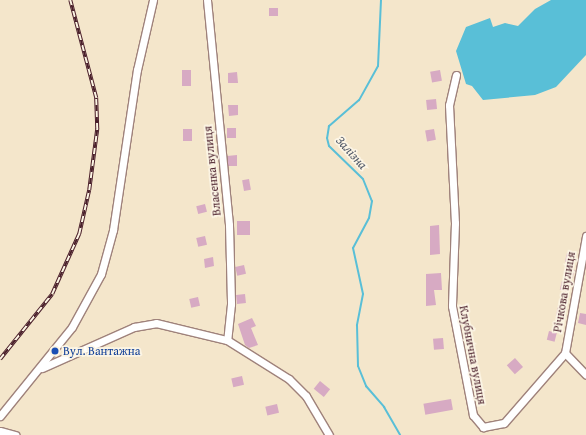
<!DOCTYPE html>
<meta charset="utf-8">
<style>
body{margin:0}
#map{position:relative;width:586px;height:435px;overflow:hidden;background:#f4e6cb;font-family:"Gentium Book Plus",serif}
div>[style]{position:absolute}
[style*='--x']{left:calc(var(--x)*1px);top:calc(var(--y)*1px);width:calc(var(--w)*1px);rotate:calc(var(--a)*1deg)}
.water>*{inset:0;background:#59bfd7}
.stream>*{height:2px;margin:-1px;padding:0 1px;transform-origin:1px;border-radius:1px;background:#59bfd7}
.building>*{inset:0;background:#d7aac3;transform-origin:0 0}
.roads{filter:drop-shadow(1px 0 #9f827b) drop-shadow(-1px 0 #9f827b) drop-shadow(0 1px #9f827b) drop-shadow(0 -1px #9f827b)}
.street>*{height:7px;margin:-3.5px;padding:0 3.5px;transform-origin:3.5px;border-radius:3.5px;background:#fff}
.rail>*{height:3.5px;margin-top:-1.75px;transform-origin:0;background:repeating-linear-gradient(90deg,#fcf5e5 0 6px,#4a1f2b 0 12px);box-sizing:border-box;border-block:1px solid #4a1f2b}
.dots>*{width:11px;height:11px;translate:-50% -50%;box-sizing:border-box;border:2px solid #fcf5e5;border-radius:50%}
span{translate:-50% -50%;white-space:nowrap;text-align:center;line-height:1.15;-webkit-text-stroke:3.5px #fcf5e5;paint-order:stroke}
.street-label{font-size:12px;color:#4a1f2b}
.transit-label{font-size:12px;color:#164399}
.left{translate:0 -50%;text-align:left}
.water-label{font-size:13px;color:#4f5767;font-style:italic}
</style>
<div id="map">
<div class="water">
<div style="clip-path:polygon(551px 0,586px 0,586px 55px,556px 87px,535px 95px,483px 100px,472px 86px,466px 84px,456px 51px,466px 27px,490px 18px,493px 27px,505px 23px,518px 26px,535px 9px)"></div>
</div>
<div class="stream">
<div style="--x:381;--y:0;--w:66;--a:92.6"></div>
<div style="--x:378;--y:66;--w:39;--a:119"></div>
<div style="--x:359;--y:100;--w:40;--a:139"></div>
<div style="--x:329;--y:126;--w:12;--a:99"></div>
<div style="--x:327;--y:138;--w:8;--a:76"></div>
<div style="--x:329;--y:146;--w:47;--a:44.1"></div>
<div style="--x:363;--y:179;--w:24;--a:68"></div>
<div style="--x:372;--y:201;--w:17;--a:100"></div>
<div style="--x:369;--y:218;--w:34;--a:118"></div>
<div style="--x:353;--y:248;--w:47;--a:77.7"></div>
<div style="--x:363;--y:294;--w:32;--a:101"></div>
<div style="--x:357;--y:325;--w:41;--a:88.6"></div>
<div style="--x:358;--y:366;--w:22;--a:68"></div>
<div style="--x:366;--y:386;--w:28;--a:49"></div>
<div style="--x:384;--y:407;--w:32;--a:60"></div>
</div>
<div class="building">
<div style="left:269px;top:8px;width:9px;height:8px"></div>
<div style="left:182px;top:70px;width:9px;height:16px"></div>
<div style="left:440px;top:70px;width:11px;height:10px;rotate:80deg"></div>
<div style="clip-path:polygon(237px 72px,238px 83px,228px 83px,228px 73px)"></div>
<div style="left:436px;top:99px;width:10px;height:10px;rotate:84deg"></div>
<div style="clip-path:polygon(228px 105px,238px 105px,238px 115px,229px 116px)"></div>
<div style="left:227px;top:128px;width:9px;height:10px"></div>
<div style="left:183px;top:129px;width:9px;height:12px"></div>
<div style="left:434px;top:129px;width:11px;height:9px;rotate:80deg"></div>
<div style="clip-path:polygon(237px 155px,237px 166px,228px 166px,227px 156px)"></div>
<div style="left:249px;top:179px;width:11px;height:7px;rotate:80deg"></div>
<div style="left:205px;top:204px;width:8px;height:9px;rotate:76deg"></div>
<div style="left:237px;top:221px;width:13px;height:14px"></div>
<div style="clip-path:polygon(439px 225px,440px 254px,430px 255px,430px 226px)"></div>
<div style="left:205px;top:236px;width:9px;height:9px;rotate:77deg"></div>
<div style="left:567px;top:253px;width:9px;height:9px;rotate:13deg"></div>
<div style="clip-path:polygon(213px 257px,214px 266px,205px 268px,204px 259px)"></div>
<div style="left:244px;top:265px;width:9px;height:9px;rotate:77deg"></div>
<div style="left:568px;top:268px;width:7px;height:9px;rotate:16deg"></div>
<div style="clip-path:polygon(441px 273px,442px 290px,434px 290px,436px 305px,426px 306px,426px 274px)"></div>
<div style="left:562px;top:281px;width:8px;height:9px;rotate:14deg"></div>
<div style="left:245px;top:294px;width:9px;height:9px;rotate:84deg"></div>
<div style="left:198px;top:297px;width:9px;height:9px;rotate:77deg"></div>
<div style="left:558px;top:307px;width:8px;height:9px;rotate:14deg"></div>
<div style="clip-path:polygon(580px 313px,586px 314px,586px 325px,578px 323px)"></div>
<div style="clip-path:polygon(252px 318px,256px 326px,251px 328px,258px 345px,249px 348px,245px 345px,238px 324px)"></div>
<div style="left:549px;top:331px;width:8px;height:9px;rotate:14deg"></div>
<div style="left:443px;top:338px;width:11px;height:10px;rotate:85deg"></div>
<div style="left:515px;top:358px;width:12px;height:11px;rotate:48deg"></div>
<div style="left:242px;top:376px;width:9px;height:11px;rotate:77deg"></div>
<div style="left:320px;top:381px;width:13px;height:10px;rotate:39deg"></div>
<div style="left:451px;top:399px;width:11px;height:28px;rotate:80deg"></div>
<div style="left:277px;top:404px;width:9px;height:12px;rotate:77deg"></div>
</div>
<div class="roads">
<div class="street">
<div style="--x:207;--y:0;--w:226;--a:84.4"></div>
<div style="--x:229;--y:225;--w:79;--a:88.5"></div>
<div style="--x:231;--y:304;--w:36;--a:96"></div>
<div style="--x:456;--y:75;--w:31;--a:103"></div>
<div style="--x:449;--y:105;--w:118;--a:87.1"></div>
<div style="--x:455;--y:223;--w:83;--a:92.1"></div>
<div style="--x:452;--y:306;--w:111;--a:79.1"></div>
<div style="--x:473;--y:415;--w:16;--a:50"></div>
<div style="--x:483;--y:427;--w:21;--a:-11"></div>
<div style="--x:504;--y:423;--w:93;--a:-48.9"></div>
<div style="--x:565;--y:353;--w:119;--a:-79.8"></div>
<div style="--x:565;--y:353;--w:30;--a:46"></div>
<div style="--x:42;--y:368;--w:101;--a:-24"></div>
<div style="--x:134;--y:327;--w:22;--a:-10"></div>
<div style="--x:156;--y:323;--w:73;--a:13.5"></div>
<div style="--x:227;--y:340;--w:73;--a:32.2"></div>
<div style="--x:289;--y:379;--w:24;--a:45"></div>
<div style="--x:306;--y:396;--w:45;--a:59.5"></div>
<div style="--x:0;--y:416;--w:114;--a:-51"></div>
<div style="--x:72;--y:327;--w:60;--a:-61.3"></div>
<div style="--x:101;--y:274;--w:46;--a:-74.7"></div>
<div style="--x:113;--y:230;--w:162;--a:-81.5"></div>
<div style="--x:137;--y:70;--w:72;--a:-77.1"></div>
<div style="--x:0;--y:431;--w:16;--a:15"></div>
</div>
</div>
<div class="rail">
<div style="--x:0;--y:359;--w:83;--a:-51.3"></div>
<div style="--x:52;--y:294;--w:66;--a:-65.8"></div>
<div style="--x:79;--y:234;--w:45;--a:-77.2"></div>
<div style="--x:89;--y:190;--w:62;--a:-82.5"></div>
<div style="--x:97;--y:129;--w:31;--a:-92"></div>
<div style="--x:96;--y:98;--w:101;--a:-104.9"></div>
</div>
<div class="dots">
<div style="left:55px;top:351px;background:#1a4fb4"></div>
</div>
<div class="street-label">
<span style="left:212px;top:171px;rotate:-96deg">Власенка вулиця</span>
<span style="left:564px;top:292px;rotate:-80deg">Річкова вулиця</span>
<span style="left:473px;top:355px;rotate:79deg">Клубнична вулиця</span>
</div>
<div class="transit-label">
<span class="left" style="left:63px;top:351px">Вул. Вантажна</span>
</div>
<div class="water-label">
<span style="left:351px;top:153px;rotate:48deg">Залізна</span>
</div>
</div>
